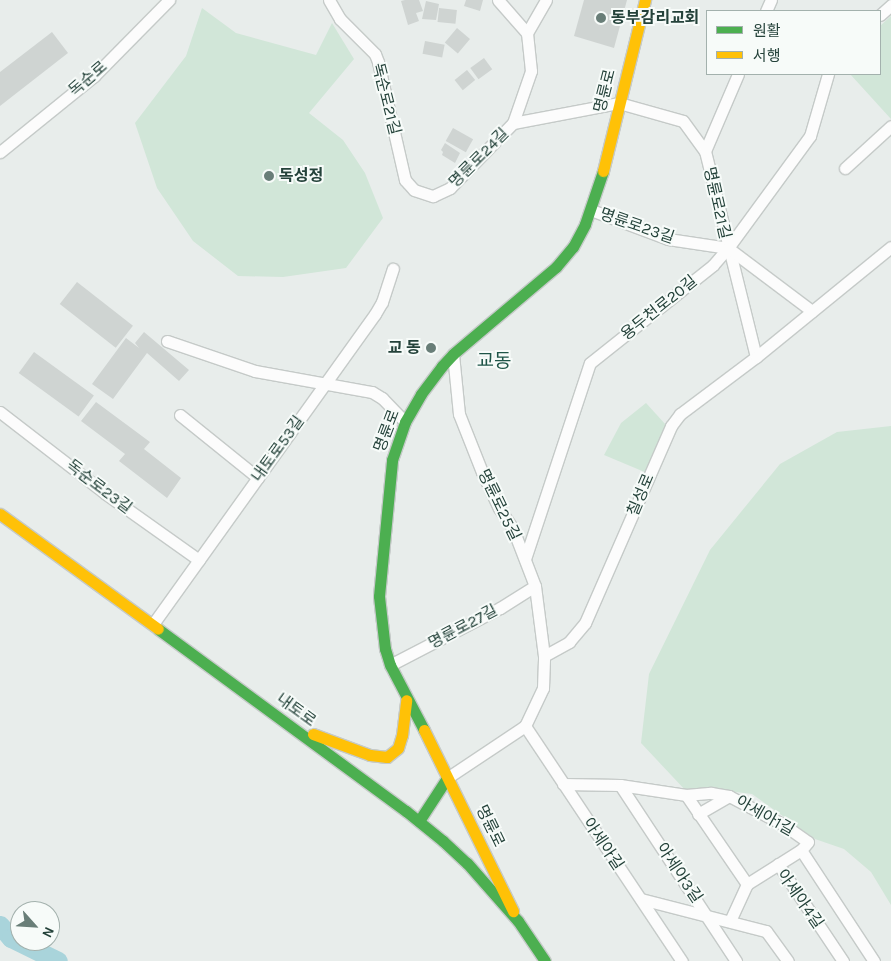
<!DOCTYPE html>
<meta charset="utf-8">
<style>
body{margin:0}
#map{position:relative;width:891px;height:961px;overflow:hidden;background:#e8edeb;font-family:Karla,"Noto Sans KR",sans-serif}
div>[style]{position:absolute}
[style*='--x']{left:calc(var(--x)*1px);top:calc(var(--y)*1px);width:calc(var(--w)*1px);rotate:calc(var(--a)*1deg)}
.green>*{inset:0;background:#d1e6d8}
.river>*{height:19px;margin:-9.5px;padding:0 9.5px;transform-origin:9.5px;border-radius:9.5px;background:#a9d4db}
.building>*{inset:0;background:#cfd4d2;transform-origin:0 0}
.roads{filter:drop-shadow(1px 0 #c5cac8) drop-shadow(-1px 0 #c5cac8) drop-shadow(0 1px #c5cac8) drop-shadow(0 -1px #c5cac8)}
.street>*{height:11px;margin:-5.5px;padding:0 5.5px;transform-origin:5.5px;border-radius:5.5px;background:#fcfcfc}
.fast>*{height:11px;margin:-5.5px;padding:0 5.5px;transform-origin:5.5px;border-radius:5.5px;background:#4caf50}
.slow>*{height:11px;margin:-5.5px;padding:0 5.5px;transform-origin:5.5px;border-radius:5.5px;background:#ffc107}
.dots>*{width:14px;height:14px;translate:-50% -50%;box-sizing:border-box;border:2px solid #f7fbf9;border-radius:50%}
span{translate:-50% -50%;white-space:nowrap;text-align:center;line-height:1.15;-webkit-text-stroke:4px #f7fbf9;paint-order:stroke}
.poi-label{font-size:16px;color:#24423a;font-weight:700}
.left{translate:0 -50%;text-align:left}
.right{translate:-100% -50%;text-align:right}
.street-label{font-size:16px;color:#24423a}
.quarter-label{font-size:19px;color:#1f5548}
.legend{position:absolute;left:706px;top:10px;width:175px;height:65px;box-sizing:border-box;background:#f7fbf9;border:1px solid #a3b1ad;margin:0;padding:6px 9px;list-style:none;font-size:15px;color:#24423a}
.legend li{display:flex;align-items:center;gap:10px;height:25px}
.legend b{width:25px;border:1px solid #a3b1ad}
.north{position:absolute;left:10px;top:901px;width:50px;height:50px;box-sizing:border-box;background:#f7fbf9;border:1px solid #a3b1ad;border-radius:50%;rotate:116deg;font-size:14px;font-weight:700;line-height:20px;text-align:center;color:#24423a}
.north::after{content:'';display:block;margin:auto;width:18px;height:22px;background:#697e78;clip-path:polygon(50% 0,100% 100%,50% 72%,0 100%)}
</style>
<div id="map">
<div class="green">
<div style="clip-path:polygon(202px 8px,236px 33px,316px 55px,332px 23px,354px 59px,309px 113px,343px 140px,365px 173px,383px 218px,346px 268px,283px 277px,238px 276px,193px 241px,157px 188px,135px 123px,186px 56px)"></div>
<div style="clip-path:polygon(891px 16px,891px 119px,850px 74px,880px 74px,880px 26px)"></div>
<div style="clip-path:polygon(646px 403px,666px 425px,647px 473px,604px 455px,621px 423px)"></div>
<div style="clip-path:polygon(891px 426px,891px 905px,871px 872px,844px 849px,815px 839px,752px 794px,728px 791px,687px 792px,641px 743px,649px 674px,710px 550px,780px 464px,837px 432px)"></div>
</div>
<div class="river">
<div style="--x:0;--y:925;--w:17;--a:50"></div>
<div style="--x:11;--y:938;--w:52;--a:26.1"></div>
</div>
<div class="building">
<div style="clip-path:polygon(405px 0,419px 0,423px 11px,416px 13px,419px 21px,408px 25px,401px 1px)"></div>
<div style="clip-path:polygon(466px 0,483px 0,480px 11px,464px 6px)"></div>
<div style="clip-path:polygon(584px 0,627px 0,614px 48px,574px 36px)"></div>
<div style="clip-path:polygon(426px 1px,439px 4px,436px 20px,422px 19px)"></div>
<div style="left:439px;top:8px;width:18px;height:14px;rotate:6deg"></div>
<div style="left:457px;top:28px;width:17px;height:19px;rotate:40deg"></div>
<div style="clip-path:polygon(52px 32px,68px 53px,0 106px,0 72px)"></div>
<div style="left:425px;top:41px;width:20px;height:13px;rotate:11deg"></div>
<div style="left:484px;top:58px;width:14px;height:17px;rotate:54deg"></div>
<div style="left:467px;top:70px;width:13px;height:16px;rotate:51deg"></div>
<div style="left:453px;top:128px;width:23px;height:15px;rotate:29deg"></div>
<div style="clip-path:polygon(445px 143px,460px 153px,455px 163px,442px 155px,443px 152px,441px 150px)"></div>
<div style="left:77px;top:282px;width:71px;height:28px;rotate:38deg"></div>
<div style="clip-path:polygon(144px 332px,189px 370px,179px 381px,147px 353px,113px 399px,92px 384px,126px 338px,139px 348px,135px 343px)"></div>
<div style="left:34px;top:352px;width:74px;height:26px;rotate:36deg"></div>
<div style="clip-path:polygon(96px 402px,150px 442px,144px 449px,181px 478px,167px 498px,119px 461px,125px 454px,81px 421px)"></div>
</div>
<div class="roads">
<div class="street">
<div style="--x:329;--y:0;--w:22;--a:60"></div>
<div style="--x:340;--y:19;--w:49;--a:45"></div>
<div style="--x:375;--y:54;--w:9;--a:69"></div>
<div style="--x:378;--y:62;--w:121;--a:77.1"></div>
<div style="--x:405;--y:180;--w:13;--a:48"></div>
<div style="--x:414;--y:190;--w:20;--a:18"></div>
<div style="--x:433;--y:196;--w:19;--a:-25"></div>
<div style="--x:450;--y:188;--w:91;--a:-45.9"></div>
<div style="--x:513;--y:123;--w:55;--a:-70.9"></div>
<div style="--x:531;--y:71;--w:38;--a:-96"></div>
<div style="--x:527;--y:33;--w:38;--a:-60"></div>
<div style="--x:498;--y:0;--w:44;--a:48.7"></div>
<div style="--x:766;--y:11;--w:12;--a:-66"></div>
<div style="--x:880;--y:15;--w:15;--a:-42"></div>
<div style="--x:513;--y:123;--w:108;--a:-10.7"></div>
<div style="--x:619;--y:103;--w:66;--a:15.7"></div>
<div style="--x:683;--y:121;--w:37;--a:54"></div>
<div style="--x:705;--y:151;--w:212;--a:76.1"></div>
<div style="--x:705;--y:151;--w:84;--a:-66.8"></div>
<div style="--x:0;--y:152;--w:121;--a:-39"></div>
<div style="--x:94;--y:76;--w:107;--a:-45.4"></div>
<div style="--x:845;--y:168;--w:62;--a:-42.4"></div>
<div style="--x:591;--y:210;--w:82;--a:20.6"></div>
<div style="--x:668;--y:239;--w:61;--a:8.5"></div>
<div style="--x:728;--y:248;--w:105;--a:36.9"></div>
<div style="--x:167;--y:341;--w:93;--a:18.8"></div>
<div style="--x:255;--y:371;--w:119;--a:10.2"></div>
<div style="--x:372;--y:392;--w:12;--a:31"></div>
<div style="--x:382;--y:398;--w:33;--a:46"></div>
<div style="--x:453;--y:354;--w:60;--a:84.3"></div>
<div style="--x:459;--y:414;--w:62;--a:68.4"></div>
<div style="--x:482;--y:472;--w:40;--a:65"></div>
<div style="--x:499;--y:508;--w:25;--a:56"></div>
<div style="--x:513;--y:529;--w:61;--a:68.9"></div>
<div style="--x:535;--y:586;--w:71;--a:82.7"></div>
<div style="--x:0;--y:412;--w:134;--a:37.7"></div>
<div style="--x:106;--y:494;--w:114;--a:35.4"></div>
<div style="--x:180;--y:415;--w:100;--a:38.9"></div>
<div style="--x:525;--y:559;--w:206;--a:-71.7"></div>
<div style="--x:590;--y:363;--w:157;--a:-38.5"></div>
<div style="--x:713;--y:265;--w:23;--a:-49"></div>
<div style="--x:728;--y:248;--w:139;--a:-53.8"></div>
<div style="--x:810;--y:136;--w:65;--a:-73.8"></div>
<div style="--x:153;--y:624;--w:381;--a:-54.4"></div>
<div style="--x:375;--y:314;--w:14;--a:-60"></div>
<div style="--x:382;--y:302;--w:35;--a:-72"></div>
<div style="--x:390;--y:665;--w:124;--a:-27.4"></div>
<div style="--x:500;--y:608;--w:41;--a:-32.2"></div>
<div style="--x:525;--y:726;--w:283;--a:56.3"></div>
<div style="--x:447;--y:778;--w:94;--a:-33.7"></div>
<div style="--x:525;--y:726;--w:42;--a:-64.7"></div>
<div style="--x:543;--y:688;--w:32;--a:-88"></div>
<div style="--x:544;--y:656;--w:29;--a:-29"></div>
<div style="--x:569;--y:642;--w:25;--a:-50"></div>
<div style="--x:585;--y:623;--w:215;--a:-66.4"></div>
<div style="--x:671;--y:426;--w:15;--a:-53"></div>
<div style="--x:680;--y:414;--w:95;--a:-36.9"></div>
<div style="--x:756;--y:357;--w:174;--a:-39.2"></div>
<div style="--x:563;--y:784;--w:57;--a:1"></div>
<div style="--x:620;--y:785;--w:67;--a:8.6"></div>
<div style="--x:686;--y:795;--w:108;--a:55.6"></div>
<div style="--x:620;--y:785;--w:211;--a:56.6"></div>
<div style="--x:686;--y:795;--w:25;--a:-5"></div>
<div style="--x:711;--y:793;--w:18;--a:9"></div>
<div style="--x:698;--y:814;--w:36;--a:-30"></div>
<div style="--x:729;--y:796;--w:62;--a:27.8"></div>
<div style="--x:784;--y:825;--w:29;--a:35"></div>
<div style="--x:808;--y:842;--w:11;--a:131"></div>
<div style="--x:801;--y:850;--w:64;--a:147.8"></div>
<div style="--x:747;--y:884;--w:41;--a:114.7"></div>
<div style="--x:801;--y:850;--w:133;--a:56.7"></div>
<div style="--x:778;--y:864;--w:117;--a:56.2"></div>
<div style="--x:641;--y:899;--w:129;--a:14.4"></div>
<div style="--x:766;--y:931;--w:37;--a:54"></div>
</div>
<div class="fast">
<div style="--x:158;--y:629;--w:308;--a:36.3"></div>
<div style="--x:406;--y:811;--w:48;--a:39"></div>
<div style="--x:443;--y:841;--w:33;--a:43"></div>
<div style="--x:467;--y:863;--w:77;--a:48.7"></div>
<div style="--x:518;--y:921;--w:48;--a:56"></div>
<div style="--x:424;--y:730;--w:73;--a:-117.6"></div>
<div style="--x:390;--y:665;--w:17;--a:-107"></div>
<div style="--x:385;--y:649;--w:53;--a:-96.5"></div>
<div style="--x:379;--y:596;--w:137;--a:-84.5"></div>
<div style="--x:392;--y:460;--w:40;--a:-71.1"></div>
<div style="--x:405;--y:422;--w:32;--a:-60"></div>
<div style="--x:421;--y:394;--w:35;--a:-53"></div>
<div style="--x:442;--y:366;--w:16;--a:-47"></div>
<div style="--x:453;--y:354;--w:135;--a:-40.2"></div>
<div style="--x:556;--y:267;--w:26;--a:-50"></div>
<div style="--x:573;--y:247;--w:26;--a:-62"></div>
<div style="--x:585;--y:224;--w:56;--a:-71.2"></div>
<div style="--x:419;--y:821;--w:51;--a:-56.9"></div>
</div>
<div class="slow">
<div style="--x:603;--y:171;--w:176;--a:-76.2"></div>
<div style="--x:0;--y:514;--w:195;--a:36"></div>
<div style="--x:424;--y:730;--w:202;--a:63.8"></div>
<div style="--x:313;--y:734;--w:61;--a:20.2"></div>
<div style="--x:370;--y:755;--w:17;--a:7"></div>
<div style="--x:387;--y:757;--w:14;--a:-39"></div>
<div style="--x:398;--y:748;--w:14;--a:-73"></div>
<div style="--x:402;--y:735;--w:35;--a:-83"></div>
</div>
</div>
<div class="dots">
<div style="left:601px;top:18px;background:#697e78"></div>
<div style="left:269px;top:176px;background:#697e78"></div>
<div style="left:431px;top:348px;background:#697e78"></div>
</div>
<div class="poi-label">
<span class="left" style="left:611px;top:18px">동부감리교회</span>
<span class="left" style="left:279px;top:176px">독성정</span>
<span class="right" style="left:421px;top:348px">교 동</span>
</div>
<div class="street-label">
<span style="left:88px;top:79px;rotate:-41deg">독순로</span>
<span style="left:605px;top:91px;rotate:-76deg">명륜로</span>
<span style="left:386px;top:99px;rotate:76deg">독순로21길</span>
<span style="left:479px;top:158px;rotate:-45deg">명륜로24길</span>
<span style="left:717px;top:203px;rotate:77deg">명륜로21길</span>
<span style="left:637px;top:226px;rotate:19deg">명륜로23길</span>
<span style="left:659px;top:308px;rotate:-39deg">용두천로20길</span>
<span style="left:387px;top:431px;rotate:-69deg">명륜로</span>
<span style="left:278px;top:449px;rotate:-54deg">내토로53길</span>
<span style="left:99px;top:487px;rotate:37deg">독순로23길</span>
<span style="left:641px;top:495px;rotate:-67deg">칠성로</span>
<span style="left:499px;top:505px;rotate:64deg">명륜로25길</span>
<span style="left:463px;top:627px;rotate:-28deg">명륜로27길</span>
<span style="left:296px;top:710px;rotate:36deg">내토로</span>
<span style="left:765px;top:816px;rotate:30deg">아세아1길</span>
<span style="left:490px;top:826px;rotate:64deg">명륜로</span>
<span style="left:603px;top:844px;rotate:56deg">아세아길</span>
<span style="left:679px;top:873px;rotate:56deg">아세아3길</span>
<span style="left:800px;top:899px;rotate:55deg">아세아4길</span>
</div>
<div class="quarter-label">
<span style="left:494px;top:362px">교동</span>
</div>
<ul class="legend">
<li><b style="height:6px;background:#4caf50"></b>원활</li>
<li><b style="height:6px;background:#ffc107"></b>서행</li>
</ul>
<div class="north">N</div>
</div>
